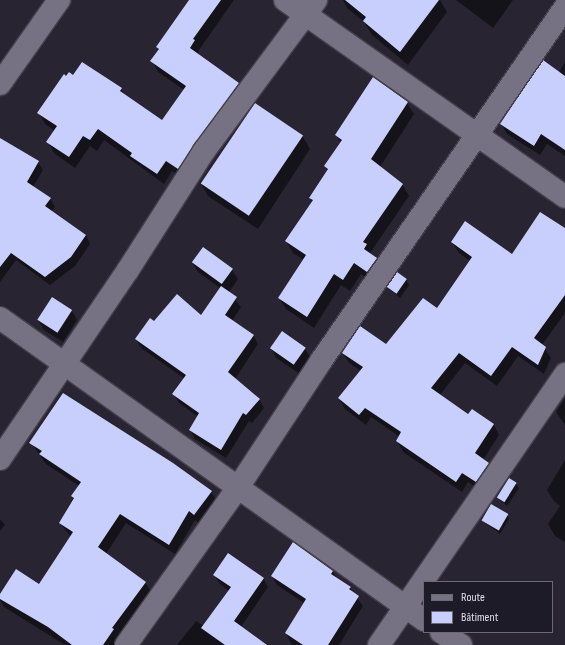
<!DOCTYPE html>
<meta charset="utf-8">
<style>
body{margin:0}
#map{position:relative;width:565px;height:645px;overflow:hidden;background:#282432;font-family:"Sofia Sans Condensed",sans-serif}
div>[style]{position:absolute}
[style*='--x']{left:calc(var(--x)*1px);top:calc(var(--y)*1px);width:calc(var(--w)*1px);rotate:calc(var(--a)*1deg)}
.shadow>*{inset:0;background:#0007}
.building>*{inset:0;background:#c9cffc;transform-origin:0 0}
.roads{filter:drop-shadow(1px 0 #433f4b) drop-shadow(-1px 0 #433f4b) drop-shadow(0 1px #433f4b) drop-shadow(0 -1px #433f4b)}
.minor>*{height:22px;margin:-11px;padding:0 11px;transform-origin:11px;border-radius:11px;background:#777283}
span{translate:-50% -50%;white-space:nowrap;text-align:center;line-height:1.15;-webkit-text-stroke:4px #1e1b28;paint-order:stroke}
.legend{position:absolute;left:423px;top:581px;width:130px;height:52px;box-sizing:border-box;background:#1e1b28;border:1px solid #6c6975;margin:0;padding:5px 7px;list-style:none;font-size:12px;color:#e1dfe8}
.legend li{display:flex;align-items:center;gap:8px;height:20px}
.legend b{width:20px;border:1px solid #6c6975}
</style>
<div id="map">
<div class="shadow">
<div style="clip-path:polygon(190px 0,234px 0,199px 50px,198px 55px,238px 83px,245px 94px,184px 179px,172px 171px,164px 184px,104px 140px,97px 151px,90px 146px,75px 168px,54px 153px,48px 142px,55px 131px,45px 124px,39px 113px,67px 77px,74px 77px,121px 89px,126px 97px,162px 121px,184px 90px,158px 72px,152px 61px,159px 50px,157px 47px)"></div>
<div style="clip-path:polygon(343px 0,440px 0,447px 12px,408px 65px,372px 35px,364px 22px,347px 8px)"></div>
<div style="clip-path:polygon(456px 0,513px 0,493px 28px)"></div>
<div style="clip-path:polygon(565px 62px,565px 156px,547px 144px,540px 155px,507px 134px,501px 124px,559px 72px)"></div>
<div style="clip-path:polygon(407px 103px,414px 114px,380px 167px,402px 184px,409px 196px,370px 253px,383px 270px,374px 284px,361px 274px,350px 291px,341px 285px,314px 328px,286px 309px,279px 298px,304px 260px,293px 253px,286px 241px,312px 202px,310px 198px,328px 171px,325px 166px,341px 143px,336px 135px)"></div>
<div style="clip-path:polygon(302px 135px,310px 149px,258px 229px,208px 196px,200px 182px)"></div>
<div style="clip-path:polygon(0 140px,38px 162px,43px 170px,33px 187px,50px 198px,55px 207px,52px 211px,86px 235px,90px 244px,75px 266px,50px 285px,16px 260px,0 282px)"></div>
<div style="clip-path:polygon(565px 229px,565px 313px,542px 345px,551px 358px,544px 374px,518px 356px,497px 386px,465px 363px,440px 395px,469px 415px,472px 410px,494px 425px,499px 435px,483px 460px,494px 474px,482px 492px,468px 482px,462px 492px,403px 452px,397px 441px,400px 437px,371px 417px,366px 425px,345px 409px,339px 399px,361px 371px,349px 363px,343px 353px,387px 346px,437px 310px,470px 261px,458px 252px,452px 242px,512px 255px)"></div>
<div style="clip-path:polygon(192px 262px,232px 270px,238px 279px,229px 292px,241px 307px,232px 321px,253px 335px,258px 344px,235px 379px,259px 399px,264px 408px,252px 423px,249px 421px,226px 458px,195px 439px,190px 430px,198px 417px,179px 403px,174px 394px,185px 379px,141px 348px,136px 339px,154px 322px,201px 317px,220px 288px,198px 272px)"></div>
<div style="clip-path:polygon(406px 280px,409px 285px,400px 298px,388px 287px)"></div>
<div style="clip-path:polygon(53px 298px,72px 311px,77px 320px,63px 342px,44px 330px,38px 320px)"></div>
<div style="clip-path:polygon(282px 332px,305px 349px,311px 358px,300px 374px,276px 358px,271px 348px)"></div>
<div style="clip-path:polygon(565px 398px,565px 425px,556px 412px)"></div>
<div style="clip-path:polygon(31px 443px,211px 492px,217px 501px,200px 524px,195px 520px,175px 554px,126px 523px,106px 554px,145px 582px,151px 592px,118px 637px,115px 645px,65px 645px,4px 607px,0 600px,0 595px,40px 585px,71px 537px,60px 523px,79px 486px,46px 464px)"></div>
<div style="clip-path:polygon(565px 460px,565px 542px,555px 536px,548px 524px,560px 506px,554px 501px,547px 490px)"></div>
<div style="clip-path:polygon(516px 484px,519px 488px,507px 506px,497px 497px)"></div>
<div style="clip-path:polygon(507px 515px,509px 519px,500px 534px,481px 520px)"></div>
<div style="clip-path:polygon(0 519px,5px 525px,0 531px)"></div>
<div style="clip-path:polygon(332px 571px,337px 579px,350px 588px,363px 606px,339px 645px,292px 645px,286px 633px,304px 603px,277px 585px,272px 576px)"></div>
<div style="clip-path:polygon(214px 575px,263px 578px,268px 587px,241px 627px,258px 645px,177px 645px,196px 621px,204px 626px,229px 591px,220px 584px)"></div>
</div>
<div class="building">
<div style="clip-path:polygon(189px 0,221px 0,193px 39px,195px 40px,190px 48px,239px 83px,178px 169px,166px 161px,157px 174px,130px 156px,132px 153px,98px 129px,90px 140px,83px 136px,69px 157px,46px 142px,57px 126px,37px 113px,64px 74px,66px 76px,69px 72px,73px 75px,82px 62px,122px 88px,120px 91px,162px 120px,186px 86px,150px 61px,159px 49px,156px 47px)"></div>
<div style="clip-path:polygon(345px 0,439px 0,400px 52px,363px 21px,366px 17px)"></div>
<div style="clip-path:polygon(543px 60px,565px 76px,565px 150px,541px 134px,534px 146px,500px 124px)"></div>
<div style="clip-path:polygon(373px 77px,408px 102px,371px 159px,403px 184px,363px 242px,367px 244px,364px 249px,377px 258px,367px 272px,354px 263px,343px 280px,334px 274px,307px 317px,278px 298px,306px 255px,285px 241px,313px 200px,309px 198px,328px 169px,324px 166px,342px 140px,335px 135px)"></div>
<div style="left:255px;top:103px;width:58px;height:97px;rotate:34deg"></div>
<div style="clip-path:polygon(0 138px,39px 161px,27px 182px,51px 198px,45px 206px,86px 235px,71px 257px,45px 277px,11px 253px,0 267px)"></div>
<div style="clip-path:polygon(540px 212px,565px 228px,565px 295px,534px 338px,546px 347px,538px 365px,512px 347px,491px 376px,459px 353px,431px 388px,468px 414px,472px 409px,494px 424px,475px 453px,489px 463px,476px 482px,462px 473px,456px 482px,396px 441px,401px 432px,365px 408px,359px 415px,338px 398px,363px 367px,342px 353px,360px 326px,386px 344px,423px 298px,437px 308px,472px 257px,451px 242px,465px 221px,512px 254px)"></div>
<div style="left:203px;top:247px;width:37px;height:19px;rotate:36deg"></div>
<div style="left:397px;top:272px;width:12px;height:18px;rotate:35deg"></div>
<div style="clip-path:polygon(221px 286px,237px 297px,225px 315px,254px 335px,228px 372px,260px 399px,246px 415px,243px 413px,221px 450px,189px 430px,199px 413px,172px 394px,186px 375px,135px 339px,150px 318px,154px 321px,177px 294px,201px 315px)"></div>
<div style="left:52px;top:297px;width:24px;height:27px;rotate:33deg"></div>
<div style="left:282px;top:331px;width:29px;height:21px;rotate:35deg"></div>
<div style="clip-path:polygon(63px 393px,173px 463px,212px 491px,194px 515px,189px 511px,169px 545px,120px 514px,98px 547px,146px 582px,112px 628px,114px 629px,103px 645px,72px 645px,48px 627px,0 599px,0 594px,16px 569px,39px 584px,73px 532px,59px 523px,74px 498px,71px 496px,81px 482px,39px 454px,42px 451px,29px 443px)"></div>
<div style="left:509px;top:478px;width:9px;height:23px;rotate:32deg"></div>
<div style="left:491px;top:504px;width:20px;height:19px;rotate:30deg"></div>
<div style="clip-path:polygon(293px 542px,333px 571px,331px 574px,351px 587px,349px 589px,359px 596px,328px 645px,303px 645px,285px 633px,306px 599px,271px 576px)"></div>
<div style="clip-path:polygon(228px 553px,264px 578px,234px 621px,267px 645px,225px 645px,201px 628px,231px 587px,213px 575px)"></div>
</div>
<div class="roads">
<div class="minor">
<div style="--x:285;--y:0;--w:342;--a:35.1"></div>
<div style="--x:0;--y:84;--w:103;--a:-54.9"></div>
<div style="--x:0;--y:318;--w:521;--a:35.46"></div>
<div style="--x:0;--y:459;--w:228;--a:-55.9"></div>
<div style="--x:128;--y:270;--w:141;--a:-57.4"></div>
<div style="--x:204;--y:151;--w:188;--a:-53.4"></div>
<div style="--x:441;--y:632;--w:24;--a:33"></div>
<div style="--x:126;--y:645;--w:195;--a:-54.6"></div>
<div style="--x:239;--y:486;--w:149;--a:-56.7"></div>
<div style="--x:321;--y:361;--w:430;--a:-55.4"></div>
<div style="--x:379;--y:645;--w:329;--a:-55.5"></div>
</div>
</div>
<ul class="legend">
<li><b style="height:5px;background:#777283"></b>Route</li>
<li><b style="height:11px;background:#c9cffc"></b>Bâtiment</li>
</ul>
</div>
